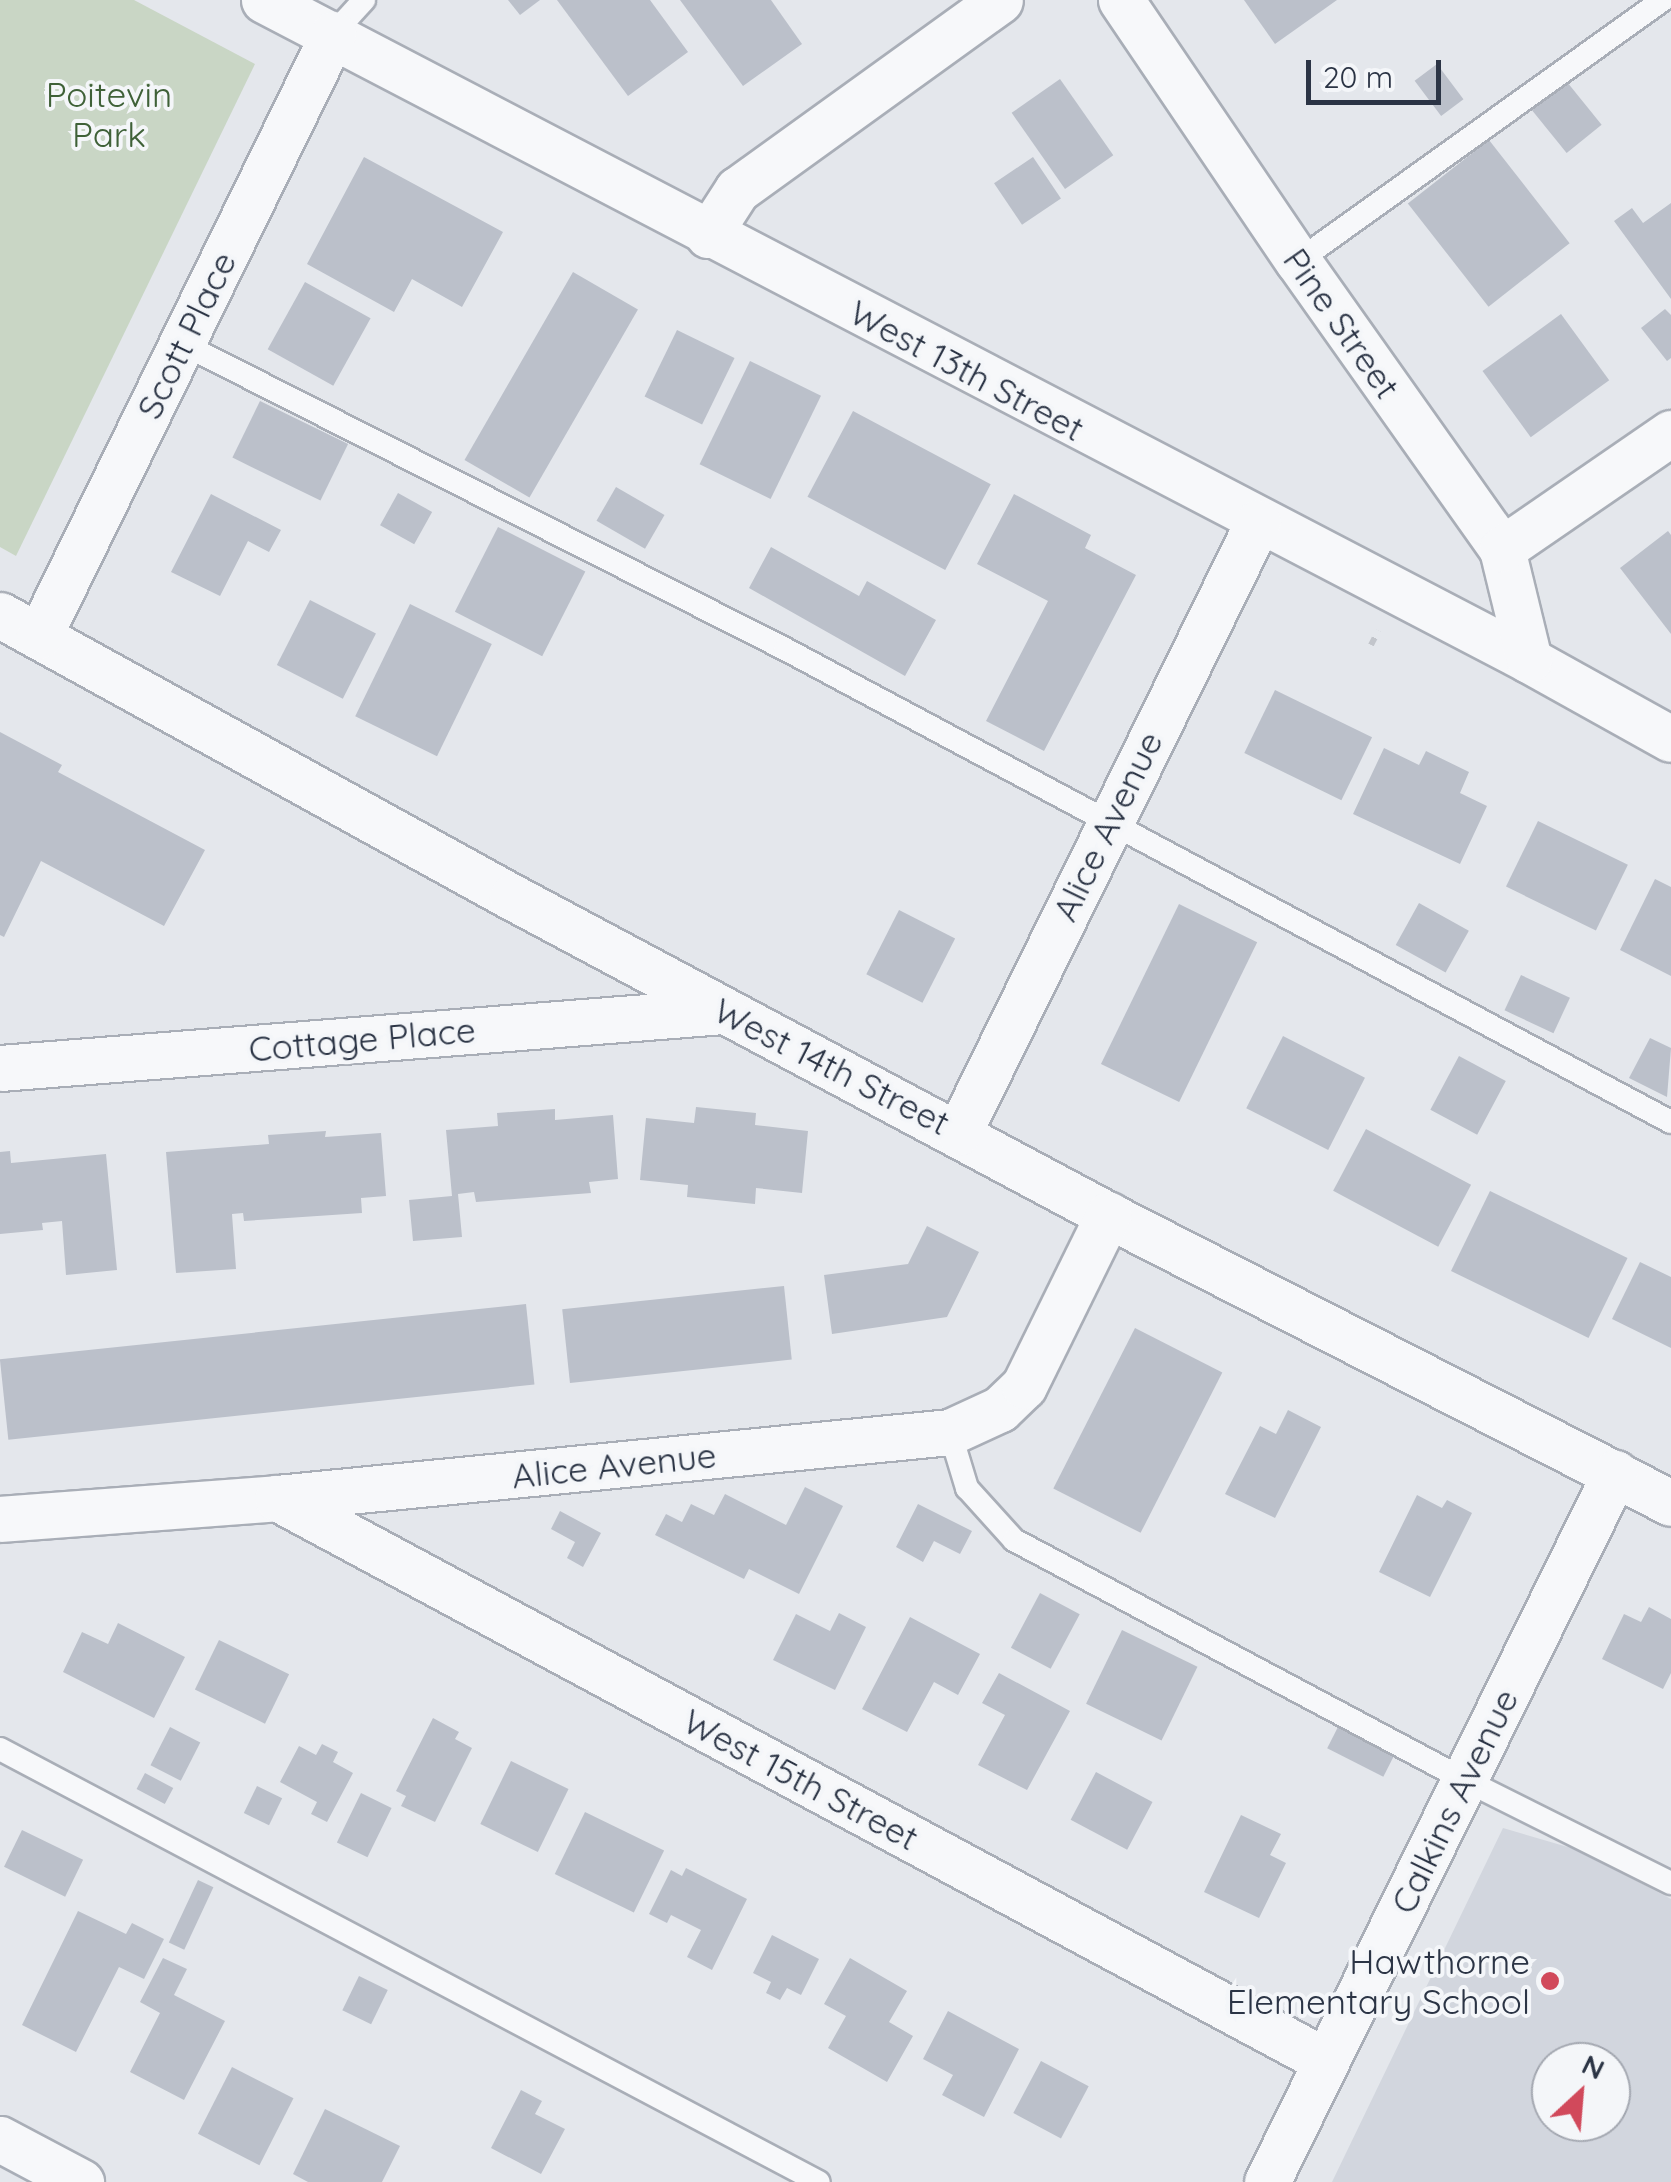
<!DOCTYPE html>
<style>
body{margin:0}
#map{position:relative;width:1671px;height:2182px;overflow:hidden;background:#e4e7ec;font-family:Quicksand,sans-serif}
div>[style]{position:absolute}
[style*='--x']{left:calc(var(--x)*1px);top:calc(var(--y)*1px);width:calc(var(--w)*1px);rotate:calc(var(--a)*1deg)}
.built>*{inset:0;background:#d2d6de}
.green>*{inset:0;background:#c9d6c5}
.building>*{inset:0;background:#bbc0ca;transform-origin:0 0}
.path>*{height:6px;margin-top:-3px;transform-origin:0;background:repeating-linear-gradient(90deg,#c2c5cb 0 8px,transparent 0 16px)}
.roads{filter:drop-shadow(2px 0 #a9aeb7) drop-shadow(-2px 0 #a9aeb7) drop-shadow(0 2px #a9aeb7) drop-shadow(0 -2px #a9aeb7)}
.service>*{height:22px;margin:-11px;padding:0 11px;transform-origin:11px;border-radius:11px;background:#f7f8fa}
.minor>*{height:45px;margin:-22.5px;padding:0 22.5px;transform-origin:22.5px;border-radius:22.5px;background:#f7f8fa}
.dots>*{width:28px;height:28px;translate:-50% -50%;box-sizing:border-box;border:5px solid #f4f6f9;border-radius:50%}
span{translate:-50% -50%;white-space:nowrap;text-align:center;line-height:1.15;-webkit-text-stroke:8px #f4f6f9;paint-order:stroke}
.park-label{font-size:35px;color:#3f6138}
.street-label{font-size:35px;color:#2b3445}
.poi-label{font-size:35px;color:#2b3445}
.right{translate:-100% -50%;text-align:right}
.north{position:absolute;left:1531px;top:2042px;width:100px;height:100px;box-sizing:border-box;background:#f4f6f9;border:2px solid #a4a8b1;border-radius:50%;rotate:26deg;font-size:28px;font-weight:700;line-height:40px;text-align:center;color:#2b3445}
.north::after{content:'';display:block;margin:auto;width:35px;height:45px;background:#d1495b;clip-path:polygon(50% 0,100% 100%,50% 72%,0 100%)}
.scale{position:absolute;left:1306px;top:60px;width:135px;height:45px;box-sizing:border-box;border:5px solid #2b3445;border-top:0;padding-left:12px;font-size:30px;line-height:35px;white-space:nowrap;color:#2b3445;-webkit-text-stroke:8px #f4f6f9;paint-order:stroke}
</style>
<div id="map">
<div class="built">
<div style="clip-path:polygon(evenodd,1503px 1828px,1578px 1850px,1671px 1899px,1671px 2182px,1332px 2182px,1503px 1828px,1551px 2062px,1611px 2062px,1611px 2122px,1551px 2122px,1551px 2062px)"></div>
</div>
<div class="green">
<div style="clip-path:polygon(0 0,134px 0,255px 64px,16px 556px,0 547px)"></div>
</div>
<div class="building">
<div style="clip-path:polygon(508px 0,540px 0,520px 15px)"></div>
<div style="clip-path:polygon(557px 0,650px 0,688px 52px,628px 96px)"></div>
<div style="clip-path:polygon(680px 0,771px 0,802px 44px,743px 86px)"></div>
<div style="clip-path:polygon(1244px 0,1337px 0,1275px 44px)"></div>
<div style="left:1437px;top:64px;width:44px;height:28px;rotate:53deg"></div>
<div style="left:1060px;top:79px;width:93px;height:59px;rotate:55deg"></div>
<div style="left:1567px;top:82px;width:55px;height:45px;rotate:51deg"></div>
<div style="left:1489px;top:140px;width:131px;height:103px;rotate:52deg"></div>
<div style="clip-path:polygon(364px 157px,503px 232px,462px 307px,412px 279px,394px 312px,307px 264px)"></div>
<div style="left:1033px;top:157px;width:50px;height:47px;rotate:56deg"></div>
<div style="clip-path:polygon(1671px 203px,1671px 299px,1614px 221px,1632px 208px,1643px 223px)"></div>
<div style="left:573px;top:272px;width:75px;height:217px;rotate:30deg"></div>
<div style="left:305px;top:282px;width:75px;height:77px;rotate:29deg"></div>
<div style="clip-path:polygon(1665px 309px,1671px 315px,1671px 358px,1667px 361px,1641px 328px)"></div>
<div style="left:1561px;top:314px;width:82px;height:97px;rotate:54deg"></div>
<div style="left:677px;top:330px;width:64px;height:74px;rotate:26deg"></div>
<div style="left:750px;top:361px;width:79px;height:115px;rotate:26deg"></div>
<div style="left:260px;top:401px;width:98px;height:63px;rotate:26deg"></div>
<div style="left:853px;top:411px;width:156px;height:97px;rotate:28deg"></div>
<div style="left:616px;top:487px;width:56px;height:39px;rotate:30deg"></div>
<div style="left:398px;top:493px;width:39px;height:37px;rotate:29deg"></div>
<div style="clip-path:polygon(211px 494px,281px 530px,269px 552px,248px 541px,220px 596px,171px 572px)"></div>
<div style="clip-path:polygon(1014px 494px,1091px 535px,1085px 548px,1136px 575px,1044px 751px,986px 721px,1048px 601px,977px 564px)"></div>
<div style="left:498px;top:527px;width:98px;height:95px;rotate:27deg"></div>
<div style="clip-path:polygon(1668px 531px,1671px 535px,1671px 634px,1620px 568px)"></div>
<div style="clip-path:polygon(771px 547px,859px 596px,867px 581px,936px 620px,905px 676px,749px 588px)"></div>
<div style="left:310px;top:600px;width:74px;height:73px;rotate:27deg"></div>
<div style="left:410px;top:604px;width:91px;height:125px;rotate:26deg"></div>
<div style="left:1275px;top:690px;width:108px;height:70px;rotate:26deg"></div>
<div style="clip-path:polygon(0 732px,62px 765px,58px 772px,205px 850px,164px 926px,41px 861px,4px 937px,0 935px)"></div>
<div style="clip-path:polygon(1384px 748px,1419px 765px,1426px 751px,1469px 772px,1460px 793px,1487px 806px,1460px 864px,1353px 814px)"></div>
<div style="left:1538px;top:821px;width:100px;height:73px;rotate:26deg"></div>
<div style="clip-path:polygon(1655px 879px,1671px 887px,1671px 976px,1620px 950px)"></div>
<div style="left:1419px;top:903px;width:57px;height:48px;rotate:29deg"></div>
<div style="left:1179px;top:904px;width:87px;height:178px;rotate:26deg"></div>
<div style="left:899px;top:910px;width:63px;height:72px;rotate:27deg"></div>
<div style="left:1521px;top:975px;width:54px;height:39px;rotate:25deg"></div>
<div style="left:1283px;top:1036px;width:92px;height:81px;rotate:27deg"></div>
<div style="clip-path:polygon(1650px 1038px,1671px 1048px,1667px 1097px,1629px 1078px)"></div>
<div style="left:1459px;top:1056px;width:53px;height:61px;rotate:28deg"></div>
<div style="clip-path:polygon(696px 1107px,756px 1113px,755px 1125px,808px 1131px,802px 1193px,756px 1188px,755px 1204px,687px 1197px,688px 1185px,640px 1180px,646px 1118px,694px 1123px)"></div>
<div style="clip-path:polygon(555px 1109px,555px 1120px,613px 1115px,618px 1179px,589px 1182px,591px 1193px,476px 1202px,474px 1192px,458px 1194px,462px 1237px,413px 1241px,409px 1200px,452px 1196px,446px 1130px,498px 1126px,497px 1113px)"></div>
<div style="left:1366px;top:1129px;width:119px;height:70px;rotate:28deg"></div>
<div style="clip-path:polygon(326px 1131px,325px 1137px,381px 1133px,386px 1196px,361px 1198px,362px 1213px,244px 1221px,243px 1213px,232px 1214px,236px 1269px,176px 1273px,166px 1152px,269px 1144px,268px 1135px)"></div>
<div style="clip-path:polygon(10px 1151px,11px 1163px,106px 1154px,117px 1270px,66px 1275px,62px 1221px,42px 1223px,43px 1230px,0 1234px,0 1152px)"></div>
<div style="left:1490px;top:1191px;width:153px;height:89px;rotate:26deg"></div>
<div style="clip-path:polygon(927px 1226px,979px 1252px,947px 1317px,832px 1334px,824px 1275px,908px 1264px)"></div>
<div style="clip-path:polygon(1640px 1262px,1671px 1277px,1671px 1348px,1612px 1319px)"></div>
<div style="left:784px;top:1286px;width:74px;height:223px;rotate:84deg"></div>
<div style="left:526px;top:1304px;width:81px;height:529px;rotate:84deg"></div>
<div style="left:1135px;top:1328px;width:98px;height:180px;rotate:27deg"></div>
<div style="clip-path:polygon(1288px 1410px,1321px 1427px,1275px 1518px,1225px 1494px,1260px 1426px,1276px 1434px)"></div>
<div style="clip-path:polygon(805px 1487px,843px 1506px,799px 1594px,749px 1569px,744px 1579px,655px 1535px,666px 1514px,682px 1522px,691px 1504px,714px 1515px,725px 1494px,786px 1525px)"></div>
<div style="clip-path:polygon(1417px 1495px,1442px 1508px,1447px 1500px,1472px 1513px,1430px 1597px,1379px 1572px)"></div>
<div style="clip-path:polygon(918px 1504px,972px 1531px,960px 1554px,934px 1541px,923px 1562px,896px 1547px)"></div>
<div style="clip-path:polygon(560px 1511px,601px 1533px,583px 1567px,567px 1558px,575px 1542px,551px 1529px)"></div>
<div style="left:1040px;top:1593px;width:45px;height:62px;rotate:28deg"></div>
<div style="clip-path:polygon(1649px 1607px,1671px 1619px,1671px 1673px,1663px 1689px,1602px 1659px,1624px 1614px,1641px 1622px)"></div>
<div style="clip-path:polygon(839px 1613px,866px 1627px,835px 1690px,773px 1660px,796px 1614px,830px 1631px)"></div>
<div style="clip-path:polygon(910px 1617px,980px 1654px,958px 1695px,934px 1682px,907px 1732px,862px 1709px)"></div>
<div style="clip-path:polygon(118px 1623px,185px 1657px,154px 1718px,63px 1672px,82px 1632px,108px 1644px)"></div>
<div style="left:1122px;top:1630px;width:84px;height:82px;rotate:26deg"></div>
<div style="left:219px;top:1640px;width:78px;height:55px;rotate:26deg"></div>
<div style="clip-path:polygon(999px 1673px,1070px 1711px,1027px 1790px,978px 1765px,1005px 1715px,982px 1703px)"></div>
<div style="clip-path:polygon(433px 1718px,459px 1732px,455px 1739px,472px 1748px,435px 1822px,401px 1806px,406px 1796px,396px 1791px)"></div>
<div style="left:1339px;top:1725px;width:63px;height:26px;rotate:27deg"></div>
<div style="left:170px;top:1727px;width:34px;height:43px;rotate:27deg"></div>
<div style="clip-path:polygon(322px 1744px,338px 1752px,333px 1762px,353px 1773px,327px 1822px,311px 1814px,317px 1802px,280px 1782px,299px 1746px,316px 1755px)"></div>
<div style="left:511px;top:1761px;width:64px;height:70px;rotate:26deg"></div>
<div style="left:1096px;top:1772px;width:64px;height:54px;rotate:28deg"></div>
<div style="left:145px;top:1773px;width:32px;height:18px;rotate:28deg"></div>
<div style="left:257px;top:1786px;width:28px;height:30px;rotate:26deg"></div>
<div style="left:361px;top:1793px;width:34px;height:55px;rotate:26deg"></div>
<div style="left:585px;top:1812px;width:88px;height:69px;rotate:26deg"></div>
<div style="clip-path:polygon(1241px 1815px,1281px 1834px,1270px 1855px,1286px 1863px,1259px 1918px,1204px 1892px)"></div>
<div style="left:22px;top:1830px;width:68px;height:41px;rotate:26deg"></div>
<div style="clip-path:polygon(686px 1868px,747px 1899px,712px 1970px,687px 1957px,701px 1930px,671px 1915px,667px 1923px,649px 1914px,671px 1870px,682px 1876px)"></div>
<div style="left:198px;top:1880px;width:17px;height:69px;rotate:25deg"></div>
<div style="clip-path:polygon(78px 1911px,126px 1934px,132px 1923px,164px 1939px,144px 1979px,119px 1967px,76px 2052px,22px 2025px)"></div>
<div style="clip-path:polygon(772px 1935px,819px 1959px,801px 1995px,787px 1988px,780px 2000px,766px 1993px,771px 1982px,753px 1973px)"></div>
<div style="clip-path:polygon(163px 1958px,187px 1969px,174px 1995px,225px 2021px,184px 2100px,130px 2072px,160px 2013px,140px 2002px)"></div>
<div style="clip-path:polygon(850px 1958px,907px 1991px,889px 2022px,913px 2036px,887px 2082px,828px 2048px,846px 2016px,824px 2004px)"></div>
<div style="left:359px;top:1976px;width:32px;height:38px;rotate:26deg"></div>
<div style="clip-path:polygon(948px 2011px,1019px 2049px,984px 2117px,942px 2095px,953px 2075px,923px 2059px)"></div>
<div style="left:1041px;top:2061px;width:54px;height:59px;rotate:28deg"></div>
<div style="left:232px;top:2067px;width:69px;height:75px;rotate:27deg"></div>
<div style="clip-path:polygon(521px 2090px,542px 2101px,535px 2114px,565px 2129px,541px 2174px,491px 2148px)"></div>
<div style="clip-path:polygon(325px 2109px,400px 2146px,382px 2182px,308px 2182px,293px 2174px)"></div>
</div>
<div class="path">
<div style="--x:1371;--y:645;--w:16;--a:-63"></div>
</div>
<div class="roads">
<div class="service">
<div style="--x:333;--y:34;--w:46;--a:-47.6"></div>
<div style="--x:1298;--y:261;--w:449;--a:-35.6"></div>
<div style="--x:181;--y:343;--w:677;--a:26.87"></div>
<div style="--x:785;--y:649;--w:1004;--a:28.1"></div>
<div style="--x:950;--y:1432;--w:59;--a:73.1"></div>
<div style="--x:967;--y:1488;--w:70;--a:47.9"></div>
<div style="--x:1014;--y:1540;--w:511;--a:28.02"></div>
<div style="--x:1465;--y:1780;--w:230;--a:26.6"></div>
<div style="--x:0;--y:1749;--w:926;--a:27.87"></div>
</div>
<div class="minor">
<div style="--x:264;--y:0;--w:1427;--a:27.55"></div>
<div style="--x:1529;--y:660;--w:162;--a:29.1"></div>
<div style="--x:1121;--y:0;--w:315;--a:55.9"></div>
<div style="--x:1298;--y:261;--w:353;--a:54.7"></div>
<div style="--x:1502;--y:549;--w:114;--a:76.3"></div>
<div style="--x:708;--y:235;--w:54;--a:-57.2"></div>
<div style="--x:737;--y:190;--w:324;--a:-35.8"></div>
<div style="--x:1502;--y:549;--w:205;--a:-34.5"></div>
<div style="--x:0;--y:615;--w:585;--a:28.85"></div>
<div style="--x:512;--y:897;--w:676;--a:28.08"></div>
<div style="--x:1108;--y:1215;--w:632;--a:27.09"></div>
<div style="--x:39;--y:636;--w:670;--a:-63.97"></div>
<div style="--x:0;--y:1068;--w:725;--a:-4.51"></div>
<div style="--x:959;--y:1132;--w:679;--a:-63.89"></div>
<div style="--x:277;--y:1498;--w:1188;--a:28.23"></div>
<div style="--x:0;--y:1519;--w:278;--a:-4.3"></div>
<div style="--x:277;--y:1498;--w:676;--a:-5.6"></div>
<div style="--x:950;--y:1432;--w:55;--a:-24.7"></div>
<div style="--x:1000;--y:1409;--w:33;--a:-44"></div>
<div style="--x:1024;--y:1386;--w:191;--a:-63.8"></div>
<div style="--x:0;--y:2139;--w:92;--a:28"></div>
<div style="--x:1267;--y:2182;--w:790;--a:-63.86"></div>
</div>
</div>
<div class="dots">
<div style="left:1550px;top:1981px;background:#d1495b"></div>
</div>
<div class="park-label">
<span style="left:109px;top:114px">Poitevin<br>Park</span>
</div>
<div class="street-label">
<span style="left:1342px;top:323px;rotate:55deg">Pine Street</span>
<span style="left:186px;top:335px;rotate:-64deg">Scott Place</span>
<span style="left:967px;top:370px;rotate:28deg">West 13th Street</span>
<span style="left:1107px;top:826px;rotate:-64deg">Alice Avenue</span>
<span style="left:362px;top:1039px;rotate:-5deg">Cottage Place</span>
<span style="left:832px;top:1066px;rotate:27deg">West 14th Street</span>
<span style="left:614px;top:1465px;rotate:-6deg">Alice Avenue</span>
<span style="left:801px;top:1779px;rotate:28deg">West 15th Street</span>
<span style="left:1454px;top:1801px;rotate:-64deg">Calkins Avenue</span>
</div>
<div class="poi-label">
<span class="right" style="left:1530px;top:1981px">Hawthorne<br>Elementary School</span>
</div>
<div class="north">N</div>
<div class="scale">20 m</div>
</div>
